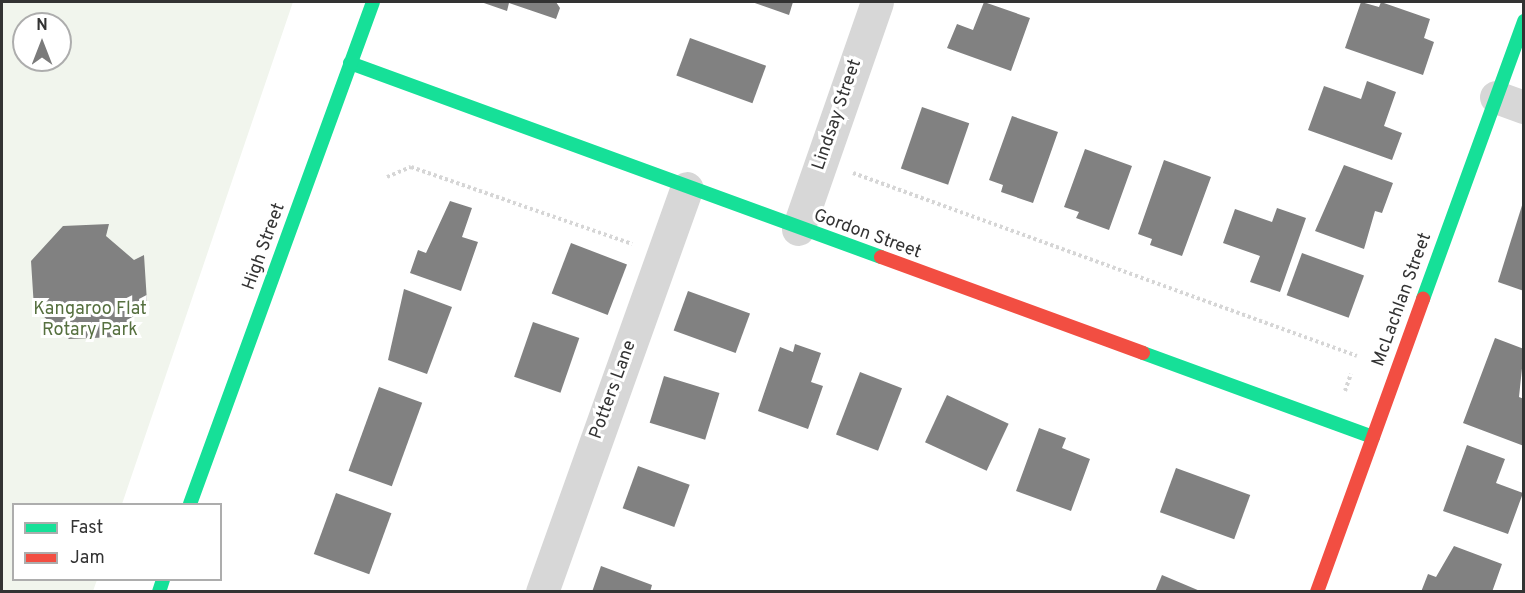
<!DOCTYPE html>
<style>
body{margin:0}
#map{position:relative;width:1525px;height:593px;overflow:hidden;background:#fff;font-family:Overpass,sans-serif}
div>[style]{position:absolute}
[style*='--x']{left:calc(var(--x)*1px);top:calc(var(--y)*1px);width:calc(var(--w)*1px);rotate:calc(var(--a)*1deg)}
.green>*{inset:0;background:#f1f5ed}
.building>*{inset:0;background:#818181;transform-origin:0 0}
.path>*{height:4px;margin-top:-2px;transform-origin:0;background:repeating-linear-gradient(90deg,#d6d6d6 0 3px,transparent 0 6px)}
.street>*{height:33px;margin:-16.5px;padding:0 16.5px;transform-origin:16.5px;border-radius:16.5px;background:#d7d7d7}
.fast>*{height:14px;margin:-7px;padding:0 7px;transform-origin:7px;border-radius:7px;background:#16e098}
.jam>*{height:14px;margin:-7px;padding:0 7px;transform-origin:7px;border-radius:7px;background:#f24e42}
span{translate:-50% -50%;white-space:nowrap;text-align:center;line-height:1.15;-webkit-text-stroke:6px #fff;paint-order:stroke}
.street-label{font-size:18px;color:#333}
.park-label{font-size:18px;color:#56703f}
.frame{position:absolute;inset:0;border:3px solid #333;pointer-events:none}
.legend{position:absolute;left:12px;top:503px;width:210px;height:78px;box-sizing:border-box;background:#fff;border:2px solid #adadad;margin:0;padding:8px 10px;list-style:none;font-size:18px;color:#333}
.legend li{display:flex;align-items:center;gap:12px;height:30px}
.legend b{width:30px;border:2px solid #adadad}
.north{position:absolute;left:12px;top:12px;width:60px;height:60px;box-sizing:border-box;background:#fff;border:2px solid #adadad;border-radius:50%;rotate:0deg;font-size:16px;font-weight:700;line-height:24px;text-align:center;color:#333}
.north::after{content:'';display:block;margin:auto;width:21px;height:27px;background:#7a7a7a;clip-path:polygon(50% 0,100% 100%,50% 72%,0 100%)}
</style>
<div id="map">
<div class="green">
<div style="clip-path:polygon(evenodd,2px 2px,293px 2px,122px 504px,14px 504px,14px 580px,97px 580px,93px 591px,2px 591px,2px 2px,24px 24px,60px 24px,60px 60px,24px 60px,24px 24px)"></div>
</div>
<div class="building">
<div style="clip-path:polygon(481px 2px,556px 2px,560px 8px,556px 19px,509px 3px,507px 11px)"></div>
<div style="clip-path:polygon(752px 2px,793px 2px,789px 15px)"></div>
<div style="clip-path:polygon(984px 2px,1030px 18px,1011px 71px,947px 48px,957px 24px,973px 30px)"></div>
<div style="clip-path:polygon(1361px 2px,1379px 7px,1381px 2px,1430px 19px,1424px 38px,1434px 42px,1423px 75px,1345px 48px)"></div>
<div style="left:690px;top:38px;width:81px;height:40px;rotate:20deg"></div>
<div style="clip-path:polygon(1367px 81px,1396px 92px,1384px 126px,1402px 133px,1392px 160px,1308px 130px,1324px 86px,1361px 99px)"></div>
<div style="left:922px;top:107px;width:50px;height:65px;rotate:19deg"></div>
<div style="clip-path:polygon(1012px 116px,1058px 132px,1033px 203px,1001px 192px,1003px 185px,989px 180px)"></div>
<div style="clip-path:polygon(1085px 149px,1132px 166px,1109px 230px,1076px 218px,1079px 212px,1064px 207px)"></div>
<div style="clip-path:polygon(1164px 160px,1211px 177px,1182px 256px,1150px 245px,1152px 239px,1138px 234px)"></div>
<div style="clip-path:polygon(1344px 165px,1393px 183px,1382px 213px,1375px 211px,1364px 249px,1315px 231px)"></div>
<div style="clip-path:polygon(1524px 199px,1524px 291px,1498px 282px)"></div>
<div style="clip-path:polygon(450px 201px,472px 208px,462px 237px,478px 242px,461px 291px,410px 273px,418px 250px,426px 253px)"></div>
<div style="clip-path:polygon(1277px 208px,1306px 218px,1280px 292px,1250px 282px,1260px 256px,1223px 243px,1235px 209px,1272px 222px)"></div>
<div style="clip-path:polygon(109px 224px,106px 236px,134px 260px,144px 255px,147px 302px,115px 337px,69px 339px,34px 308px,31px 261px,63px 226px)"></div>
<div style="left:571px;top:243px;width:60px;height:54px;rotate:21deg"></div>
<div style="left:1302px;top:253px;width:66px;height:45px;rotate:20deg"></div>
<div style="clip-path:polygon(404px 289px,452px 307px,427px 374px,388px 360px)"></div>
<div style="left:688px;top:291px;width:66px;height:42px;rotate:20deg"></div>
<div style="left:533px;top:322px;width:49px;height:58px;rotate:19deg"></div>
<div style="clip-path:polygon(1495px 338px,1524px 349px,1519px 397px,1524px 399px,1524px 446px,1463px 423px)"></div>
<div style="clip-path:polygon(795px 344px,821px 353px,811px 382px,823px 386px,808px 429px,758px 411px,780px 347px,793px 352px)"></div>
<div style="left:860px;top:372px;width:45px;height:67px;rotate:21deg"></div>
<div style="left:664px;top:376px;width:58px;height:49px;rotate:17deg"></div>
<div style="left:379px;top:387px;width:46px;height:89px;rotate:20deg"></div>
<div style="left:947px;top:395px;width:68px;height:52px;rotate:25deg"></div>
<div style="clip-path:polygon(1039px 428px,1066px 438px,1062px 448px,1090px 459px,1071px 511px,1016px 491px)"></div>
<div style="clip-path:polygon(1467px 445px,1505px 459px,1496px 483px,1523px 493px,1508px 534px,1443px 511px)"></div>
<div style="left:638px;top:466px;width:55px;height:45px;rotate:20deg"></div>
<div style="left:1176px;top:468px;width:79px;height:47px;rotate:20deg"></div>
<div style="left:336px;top:493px;width:59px;height:65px;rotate:20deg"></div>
<div style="clip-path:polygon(1454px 546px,1502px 564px,1492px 592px,1421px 592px,1428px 574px,1436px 577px)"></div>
<div style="clip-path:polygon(601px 566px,652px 585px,650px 592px,592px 592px)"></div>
<div style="clip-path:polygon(1162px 575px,1200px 591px,1200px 592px,1155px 592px)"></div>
</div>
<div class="path">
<div style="--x:853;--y:173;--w:536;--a:19.96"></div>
<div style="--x:387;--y:177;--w:26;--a:-23"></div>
<div style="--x:411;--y:167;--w:234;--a:19.2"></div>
<div style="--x:1345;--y:391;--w:18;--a:-71"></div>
</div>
<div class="street">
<div style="--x:1496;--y:97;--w:30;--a:20"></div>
<div style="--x:798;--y:229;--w:240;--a:-70.8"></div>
<div style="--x:542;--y:592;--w:429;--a:-70.3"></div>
</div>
<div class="fast">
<div style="--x:350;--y:63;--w:565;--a:20.07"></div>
<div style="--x:1423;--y:299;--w:296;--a:-70"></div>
<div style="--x:1143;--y:353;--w:245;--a:20.1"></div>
<div style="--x:190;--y:504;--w:534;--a:-69.97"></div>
<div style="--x:159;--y:592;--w:13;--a:-72"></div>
</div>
<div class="jam">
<div style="--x:881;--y:257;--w:279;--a:20.1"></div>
<div style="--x:1317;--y:592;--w:312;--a:-70.1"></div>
</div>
<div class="street-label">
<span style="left:838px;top:115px;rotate:-71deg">Lindsay Street</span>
<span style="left:867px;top:235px;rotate:20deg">Gordon Street</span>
<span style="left:265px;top:247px;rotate:-70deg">High Street</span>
<span style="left:1403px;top:300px;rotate:-70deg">McLachlan Street</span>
<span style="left:614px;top:390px;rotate:-70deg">Potters Lane</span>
</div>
<div class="park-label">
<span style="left:90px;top:321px">Kangaroo Flat<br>Rotary Park</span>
</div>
<div class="frame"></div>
<ul class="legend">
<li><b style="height:8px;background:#16e098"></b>Fast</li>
<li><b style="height:8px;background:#f24e42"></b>Jam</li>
</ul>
<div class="north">N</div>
</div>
